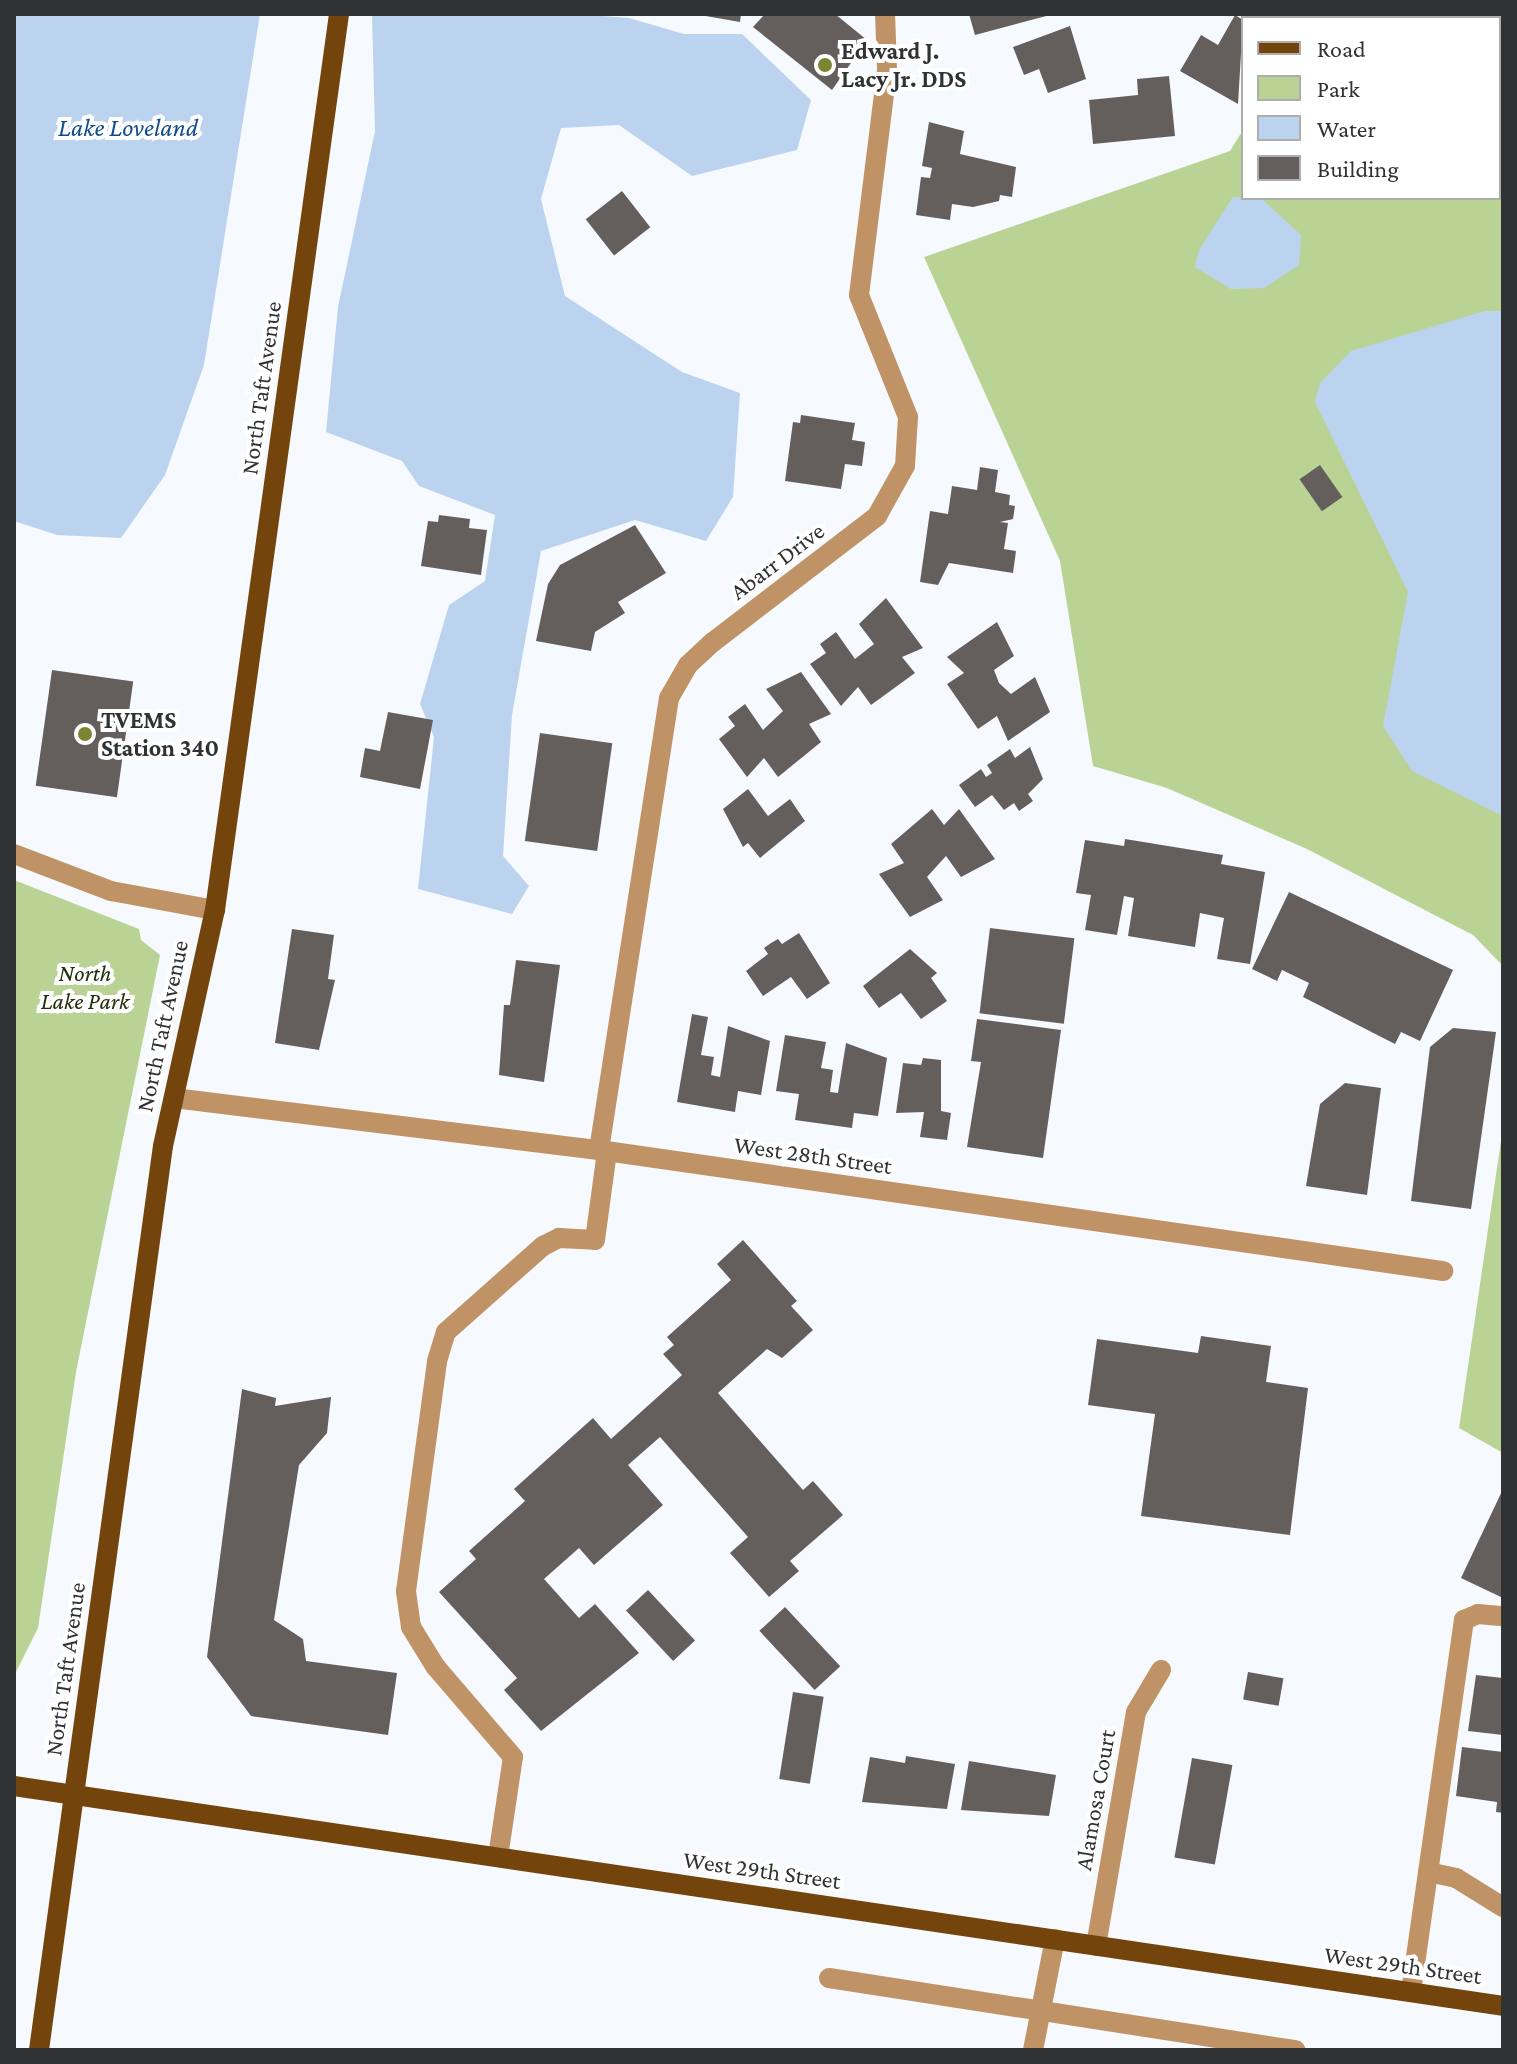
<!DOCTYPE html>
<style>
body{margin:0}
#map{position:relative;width:1517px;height:2064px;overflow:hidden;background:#f6fafe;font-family:"Crimson Pro",serif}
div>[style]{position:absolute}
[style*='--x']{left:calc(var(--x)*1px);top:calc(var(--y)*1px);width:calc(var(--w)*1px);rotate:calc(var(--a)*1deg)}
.green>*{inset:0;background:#b9d394}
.water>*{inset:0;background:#bcd3f0}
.building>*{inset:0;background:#645f5c;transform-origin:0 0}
.minor>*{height:20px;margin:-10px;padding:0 10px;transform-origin:10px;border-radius:10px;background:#bf9366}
.major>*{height:20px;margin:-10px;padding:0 10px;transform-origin:10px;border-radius:10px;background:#73450d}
.dots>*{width:22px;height:22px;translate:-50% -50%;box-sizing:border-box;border:4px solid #fff;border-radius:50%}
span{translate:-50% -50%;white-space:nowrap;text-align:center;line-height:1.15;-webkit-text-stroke:8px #fff;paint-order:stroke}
.poi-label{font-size:24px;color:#313234;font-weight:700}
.left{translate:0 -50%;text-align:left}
.street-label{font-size:24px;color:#313234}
.park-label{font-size:24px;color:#222f0a;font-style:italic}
.water-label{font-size:26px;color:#114d8b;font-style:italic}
.frame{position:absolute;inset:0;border:16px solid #313234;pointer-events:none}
.legend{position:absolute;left:1241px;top:16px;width:260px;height:184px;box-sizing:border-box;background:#fff;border:2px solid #adadae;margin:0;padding:10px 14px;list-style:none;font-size:24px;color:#313234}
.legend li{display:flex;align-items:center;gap:16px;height:40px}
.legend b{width:40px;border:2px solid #adadae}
</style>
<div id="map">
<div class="green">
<div style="clip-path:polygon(1316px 14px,1503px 14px,1503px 966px,1473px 935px,1307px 849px,1167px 788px,1093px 766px,1060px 561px,924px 257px,1230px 151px,1243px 130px,1243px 198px,1499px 198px,1499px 18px)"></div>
<div style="clip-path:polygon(14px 880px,139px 929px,141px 940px,160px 955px,76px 1372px,38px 1628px,14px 1676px)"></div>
<div style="clip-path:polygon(1503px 1127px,1503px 1453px,1459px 1428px)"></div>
</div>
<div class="water">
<div style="clip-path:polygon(14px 14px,260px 14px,204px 365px,165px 475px,121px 538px,57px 535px,14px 521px)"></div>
<div style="clip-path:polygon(372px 14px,577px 14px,629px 18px,684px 34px,742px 34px,811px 100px,797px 150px,692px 176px,619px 125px,561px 128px,541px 199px,565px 296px,682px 372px,740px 393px,733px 497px,706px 541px,635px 520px,541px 551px,512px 715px,503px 856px,529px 886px,512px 914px,418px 889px,434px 737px,420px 704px,449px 605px,485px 581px,495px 515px,419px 486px,402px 461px,326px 432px,338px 307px,375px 131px)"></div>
<div style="clip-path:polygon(1233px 197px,1263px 200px,1301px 235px,1299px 265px,1264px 288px,1231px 289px,1195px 267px,1199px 250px)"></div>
<div style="clip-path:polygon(1485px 311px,1503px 311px,1503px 816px,1412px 771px,1383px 726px,1408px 592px,1315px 402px,1320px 383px,1351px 351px)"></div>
</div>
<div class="building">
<div style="clip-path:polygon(694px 14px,741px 14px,740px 22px)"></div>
<div style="clip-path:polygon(765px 14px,835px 14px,867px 40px,832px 90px,753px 27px)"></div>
<div style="clip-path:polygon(969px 14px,1050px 14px,1050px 15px,975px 35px)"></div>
<div style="clip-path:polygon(1235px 15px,1243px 20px,1238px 104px,1180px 71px,1201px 35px,1218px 45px)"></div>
<div style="clip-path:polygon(1070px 26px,1086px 79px,1048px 93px,1039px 69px,1024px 75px,1013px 47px)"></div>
<div style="clip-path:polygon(1169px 76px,1175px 136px,1093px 144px,1089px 100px,1138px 95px,1137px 79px)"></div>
<div style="clip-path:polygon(929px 122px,964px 131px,960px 154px,1016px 167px,1012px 197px,1000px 195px,999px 201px,973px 207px,952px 204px,950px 220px,916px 215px,921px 177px,930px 178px,932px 168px,922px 166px)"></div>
<div style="left:622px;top:191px;width:46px;height:46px;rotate:52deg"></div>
<div style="clip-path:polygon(801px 415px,855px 423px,852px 440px,865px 442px,862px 466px,845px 464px,841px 489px,785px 481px,793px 422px,800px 423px)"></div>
<div style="left:1320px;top:465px;width:39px;height:25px;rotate:55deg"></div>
<div style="clip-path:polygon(980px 467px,998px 470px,995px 492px,1010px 495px,1009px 505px,1015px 506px,1013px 519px,1000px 522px,1008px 523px,1004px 549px,1016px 551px,1013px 573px,949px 563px,938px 585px,920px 582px,930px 511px,948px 514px,952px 486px,977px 490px)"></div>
<div style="clip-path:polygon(439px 515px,470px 519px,469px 528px,487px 530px,481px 575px,421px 566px,428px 521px,438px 522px)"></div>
<div style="clip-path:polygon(635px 525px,666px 573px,618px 602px,625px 613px,595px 632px,591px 651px,536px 641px,548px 584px,560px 565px)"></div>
<div style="clip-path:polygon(886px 598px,923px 648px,902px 657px,915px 673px,871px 705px,858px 687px,841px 706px,810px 664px,826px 653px,820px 644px,836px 632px,855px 659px,874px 644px,859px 624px)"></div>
<div style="clip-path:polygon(997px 622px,1014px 656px,994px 670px,999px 683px,1011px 694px,1035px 677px,1050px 712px,1008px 741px,997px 716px,978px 729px,947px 684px,964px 673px,947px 657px)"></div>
<div style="left:52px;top:670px;width:82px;height:117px;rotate:8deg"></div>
<div style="clip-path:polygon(801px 672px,831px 714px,809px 724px,821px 742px,778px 777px,764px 758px,747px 777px,719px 739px,735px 726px,728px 717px,745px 704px,763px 730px,783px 711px,766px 689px)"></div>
<div style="clip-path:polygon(388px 712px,433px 720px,420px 789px,360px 777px,365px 748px,380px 751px)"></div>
<div style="left:540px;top:733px;width:73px;height:109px;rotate:8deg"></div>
<div style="clip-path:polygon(1030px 747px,1043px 779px,1028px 794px,1033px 801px,1019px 811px,1014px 803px,1004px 810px,992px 795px,975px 807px,959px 785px,981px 769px,986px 777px,992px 773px,987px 765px,1010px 749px,1015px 758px)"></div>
<div style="clip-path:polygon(748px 789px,768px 816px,790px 799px,805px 821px,760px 858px,748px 843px,743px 847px,723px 809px)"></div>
<div style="clip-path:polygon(932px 809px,944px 825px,959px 809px,995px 859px,961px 877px,946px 856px,927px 877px,943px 900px,910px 917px,879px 874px,904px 863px,891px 844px)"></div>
<div style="clip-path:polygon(1125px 839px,1223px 855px,1221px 864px,1265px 872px,1250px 964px,1217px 959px,1224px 918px,1200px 913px,1195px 947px,1128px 936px,1134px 898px,1124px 896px,1117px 935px,1085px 930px,1091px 895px,1076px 893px,1085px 840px,1124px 846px)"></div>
<div style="clip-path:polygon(1289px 892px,1453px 970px,1420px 1041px,1401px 1032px,1395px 1044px,1303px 997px,1309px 983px,1282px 970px,1277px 981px,1252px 969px)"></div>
<div style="left:990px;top:928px;width:85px;height:86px;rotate:7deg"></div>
<div style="clip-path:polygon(292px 929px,334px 935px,328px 979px,335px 980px,319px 1050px,275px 1043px)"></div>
<div style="clip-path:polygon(799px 933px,830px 983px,807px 999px,791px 977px,763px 996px,746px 971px,768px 954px,764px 948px,771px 943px,778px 939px,782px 944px)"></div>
<div style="clip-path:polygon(910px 949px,937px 973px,931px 978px,947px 1001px,921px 1019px,901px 993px,879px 1008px,863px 986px)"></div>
<div style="clip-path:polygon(516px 960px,560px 965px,544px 1082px,499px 1075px,504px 1005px,510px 1005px)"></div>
<div style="clip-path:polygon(692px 1014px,708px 1017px,701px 1055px,714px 1057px,711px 1075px,720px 1077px,728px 1026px,770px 1041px,761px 1095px,738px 1091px,735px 1112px,677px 1102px)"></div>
<div style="clip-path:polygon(977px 1019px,1061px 1030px,1043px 1158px,967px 1147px,981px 1062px,971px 1061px)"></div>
<div style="clip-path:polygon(1453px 1028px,1496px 1032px,1471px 1209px,1411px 1201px,1430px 1047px)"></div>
<div style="clip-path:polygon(785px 1035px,826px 1042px,821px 1068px,833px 1070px,830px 1092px,838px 1093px,846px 1043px,887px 1058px,878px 1116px,854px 1113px,852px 1128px,795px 1120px,799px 1094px,776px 1091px)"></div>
<div style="clip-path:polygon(923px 1058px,941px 1060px,941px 1111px,951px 1113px,947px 1140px,920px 1137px,924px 1112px,896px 1113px,903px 1063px,921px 1065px)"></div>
<div style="clip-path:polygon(1345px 1083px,1381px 1088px,1367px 1195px,1306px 1186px,1320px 1104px)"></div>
<div style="clip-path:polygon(743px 1240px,797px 1301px,791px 1306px,813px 1330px,782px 1358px,767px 1349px,718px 1393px,803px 1490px,813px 1481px,843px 1515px,790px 1561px,799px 1571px,769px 1597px,730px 1553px,748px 1537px,660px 1437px,628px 1465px,663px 1505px,594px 1565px,579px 1548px,544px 1579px,579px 1618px,595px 1604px,639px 1653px,541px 1731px,504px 1690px,517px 1678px,439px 1592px,476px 1559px,469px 1551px,525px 1501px,514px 1489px,593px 1418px,611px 1439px,682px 1375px,663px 1354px,674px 1345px,667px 1337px,731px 1280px,717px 1264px)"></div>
<div style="clip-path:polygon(1201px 1336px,1271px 1346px,1266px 1382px,1308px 1388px,1290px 1535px,1141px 1516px,1155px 1414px,1088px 1405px,1097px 1339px,1198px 1353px)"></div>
<div style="clip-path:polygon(242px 1389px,276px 1398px,275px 1406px,331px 1397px,327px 1433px,299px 1465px,274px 1620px,303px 1639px,306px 1661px,397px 1673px,388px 1735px,251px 1716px,207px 1657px)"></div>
<div style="clip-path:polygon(1503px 1489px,1503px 1598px,1461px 1578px)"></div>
<div style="left:648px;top:1590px;width:69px;height:30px;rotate:47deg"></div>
<div style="left:785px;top:1607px;width:81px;height:35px;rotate:47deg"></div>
<div style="left:1248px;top:1672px;width:36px;height:28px;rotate:10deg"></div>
<div style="clip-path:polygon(1476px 1675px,1503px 1678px,1503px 1735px,1468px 1731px)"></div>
<div style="left:793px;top:1692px;width:31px;height:88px;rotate:9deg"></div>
<div style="clip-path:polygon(1462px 1747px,1503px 1752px,1503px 1813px,1496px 1812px,1497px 1802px,1456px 1796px)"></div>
<div style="clip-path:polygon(906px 1756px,955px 1764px,947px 1809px,862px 1802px,870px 1757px,905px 1763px)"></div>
<div style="left:1192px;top:1758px;width:41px;height:101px;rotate:10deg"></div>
<div style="clip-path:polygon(969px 1761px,1056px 1775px,1049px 1816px,961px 1810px)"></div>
</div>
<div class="minor">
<div style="--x:14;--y:854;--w:104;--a:20.9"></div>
<div style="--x:111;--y:891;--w:106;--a:10.4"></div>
<div style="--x:174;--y:1098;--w:428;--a:7"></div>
<div style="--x:599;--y:1150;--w:853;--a:8.16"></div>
<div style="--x:599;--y:1150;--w:457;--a:-81.2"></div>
<div style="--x:669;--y:698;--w:38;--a:-60"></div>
<div style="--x:688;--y:665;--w:34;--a:-43"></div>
<div style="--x:713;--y:642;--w:207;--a:-37.5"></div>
<div style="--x:877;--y:516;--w:57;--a:-60.8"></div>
<div style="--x:905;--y:466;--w:49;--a:-86.5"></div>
<div style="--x:908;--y:417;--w:131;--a:-111.9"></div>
<div style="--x:859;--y:295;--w:227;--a:-82.9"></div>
<div style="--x:887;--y:70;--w:56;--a:-92"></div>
<div style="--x:498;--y:1857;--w:101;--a:-81.5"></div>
<div style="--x:513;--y:1757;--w:120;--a:-130.6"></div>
<div style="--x:435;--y:1666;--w:46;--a:-121.6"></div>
<div style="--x:411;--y:1627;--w:36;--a:-98"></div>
<div style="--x:406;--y:1591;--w:232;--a:-82.3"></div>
<div style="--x:437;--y:1361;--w:30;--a:-73"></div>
<div style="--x:446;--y:1332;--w:130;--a:-41.6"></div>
<div style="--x:543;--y:1246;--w:18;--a:-27"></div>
<div style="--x:559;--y:1238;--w:36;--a:3"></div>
<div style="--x:595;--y:1240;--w:90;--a:-82.3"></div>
<div style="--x:1428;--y:1872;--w:29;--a:12"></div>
<div style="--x:1456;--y:1878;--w:55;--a:31.7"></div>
<div style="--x:1096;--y:1946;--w:237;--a:-80.3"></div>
<div style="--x:1136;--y:1712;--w:49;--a:-59.2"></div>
<div style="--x:829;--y:1978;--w:472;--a:8.8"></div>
<div style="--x:1411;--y:1992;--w:376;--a:-81.9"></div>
<div style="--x:1464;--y:1620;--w:15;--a:-23"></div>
<div style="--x:1478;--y:1614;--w:25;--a:5"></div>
<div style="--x:1033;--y:2050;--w:113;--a:-78.8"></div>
</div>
<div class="major">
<div style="--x:14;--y:1786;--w:1505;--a:8.4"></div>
<div style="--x:39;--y:2050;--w:912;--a:-82.19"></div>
<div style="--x:163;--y:1146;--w:242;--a:-77.6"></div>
<div style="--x:215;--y:910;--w:905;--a:-82.12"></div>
</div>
<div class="dots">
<div style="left:825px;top:65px;background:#7c8632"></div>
<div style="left:85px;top:734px;background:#7c8632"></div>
</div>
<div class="poi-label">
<span class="left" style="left:841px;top:65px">Edward J.<br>Lacy Jr. DDS</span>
<span class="left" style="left:101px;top:734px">TVEMS<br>Station 340</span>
</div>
<div class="street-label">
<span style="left:261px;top:388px;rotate:-82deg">North Taft Avenue</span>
<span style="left:777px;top:561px;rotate:-37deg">Abarr Drive</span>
<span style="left:162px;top:1026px;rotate:-78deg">North Taft Avenue</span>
<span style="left:813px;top:1155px;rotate:8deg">West 28th Street</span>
<span style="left:65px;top:1669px;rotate:-82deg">North Taft Avenue</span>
<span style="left:1095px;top:1800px;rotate:-80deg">Alamosa Court</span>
<span style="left:762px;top:1870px;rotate:8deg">West 29th Street</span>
<span style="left:1403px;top:1965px;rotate:8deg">West 29th Street</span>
</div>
<div class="park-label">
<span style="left:85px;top:987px">North<br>Lake Park</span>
</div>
<div class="water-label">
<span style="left:128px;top:128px">Lake Loveland</span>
</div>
<div class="frame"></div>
<ul class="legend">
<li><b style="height:10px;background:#73450d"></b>Road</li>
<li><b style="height:22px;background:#b9d394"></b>Park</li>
<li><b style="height:22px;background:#bcd3f0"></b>Water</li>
<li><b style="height:22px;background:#645f5c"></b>Building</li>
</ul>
</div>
